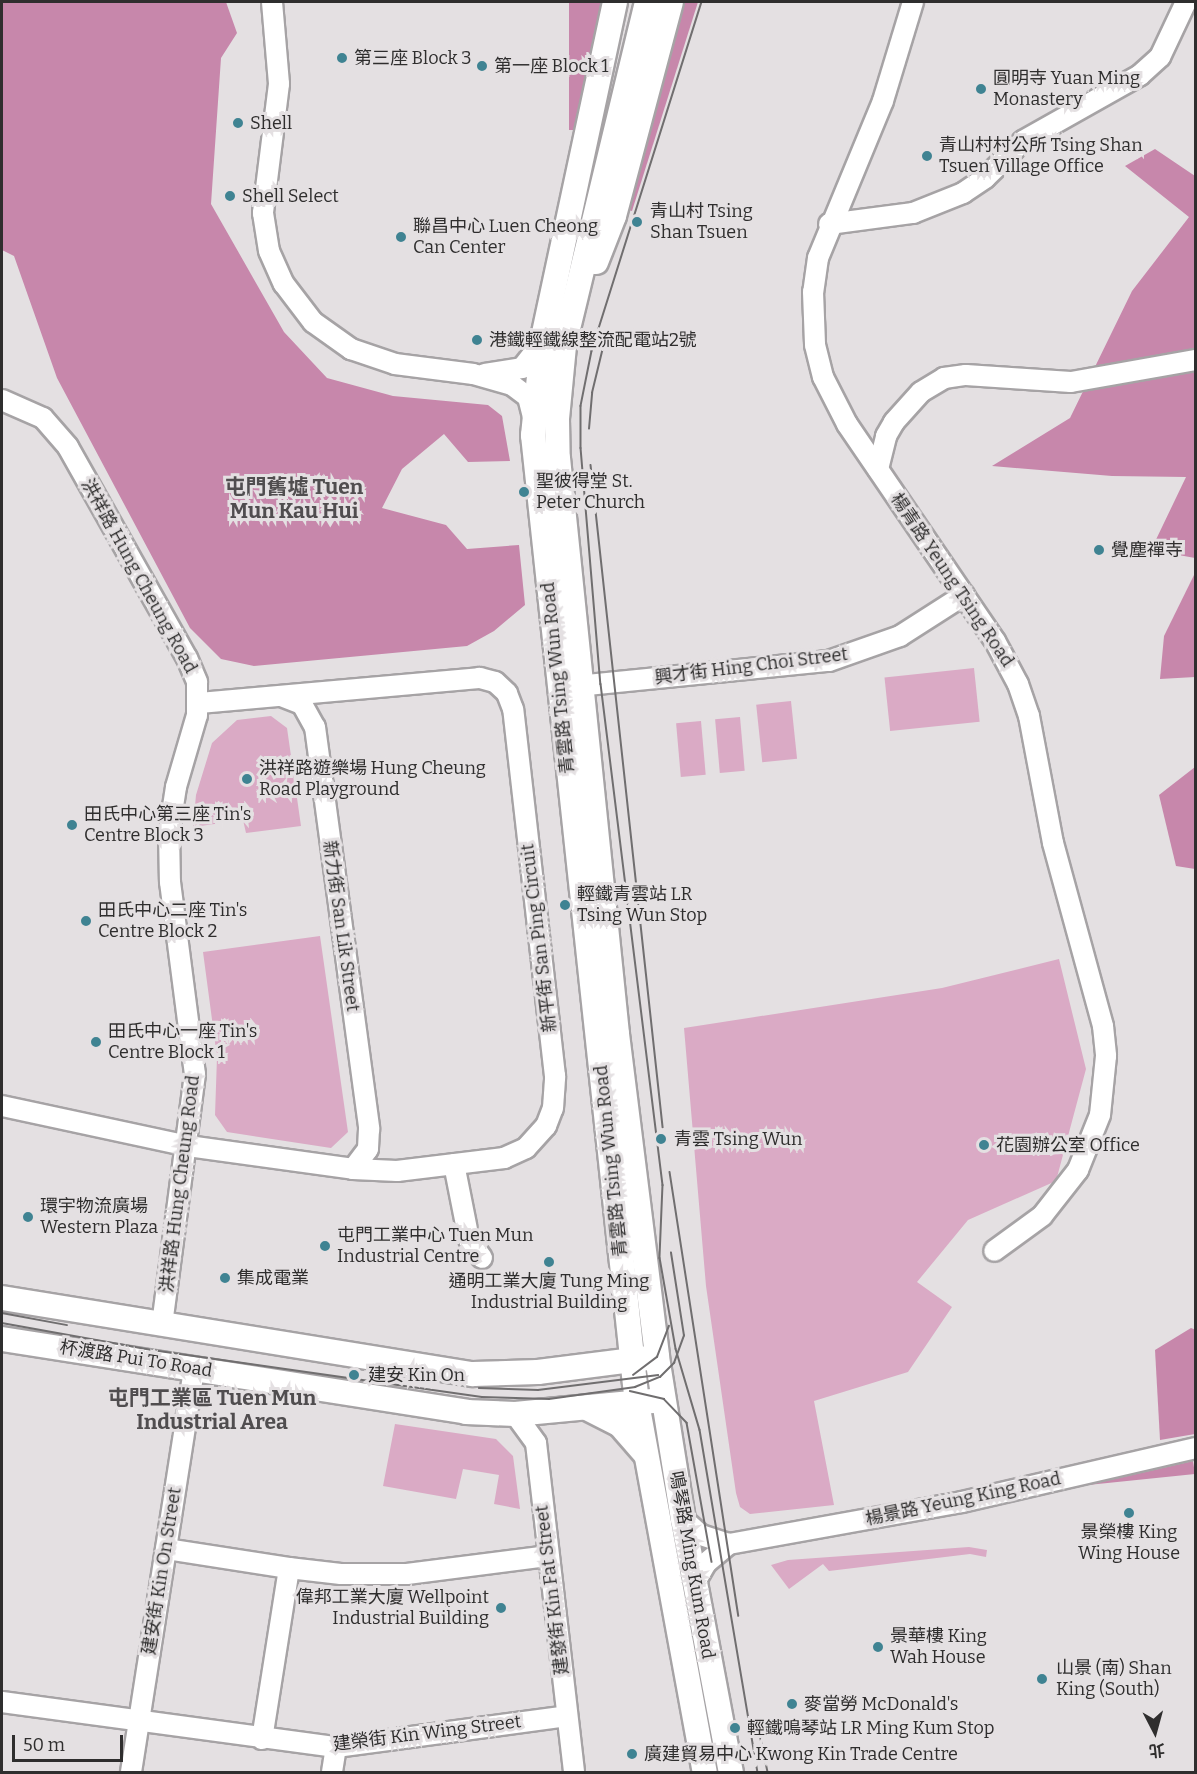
<!DOCTYPE html>
<meta charset="utf-8">
<style>
body{margin:0}
#map{position:relative;width:1197px;height:1774px;overflow:hidden;background:#e4e0e2;font-family:Bitter,"Noto Sans TC",serif}
div>[style]{position:absolute}
[style*='--x']{left:calc(var(--x)*1px);top:calc(var(--y)*1px);width:calc(var(--w)*1px);rotate:calc(var(--a)*1deg)}
.green>*{inset:0;background:#daaac5;transform-origin:0 0}
.forest>*{inset:0;background:#c787ab;transform-origin:0 0}
.roads{filter:drop-shadow(2px 0 #a6a3a5) drop-shadow(-2px 0 #a6a3a5) drop-shadow(0 2px #a6a3a5) drop-shadow(0 -2px #a6a3a5)}
.minor>*{height:20px;margin:-10px;padding:0 10px;transform-origin:10px;border-radius:10px;background:#fff}
.major>*{height:24px;margin:-12px;padding:0 12px;transform-origin:12px;border-radius:12px;background:#fff}
.tram>*{height:1.5px;margin:-0.75px;padding:0 0.75px;transform-origin:0.75px;border-radius:0.75px;background:#706e6f}
.dots>*{width:16px;height:16px;translate:-50% -50%;box-sizing:border-box;border:3px solid #e4e0e2;border-radius:50%}
span{translate:-50% -50%;white-space:nowrap;text-align:center;line-height:1.15;-webkit-text-stroke:6px #e4e0e2;paint-order:stroke}
.poi-label{font-size:18px;color:#2f2e2e}
.left{translate:0 -50%;text-align:left}
.right{translate:-100% -50%;text-align:right}
.street-label{font-size:18px;color:#2f2e2e}
.quarter-label{font-size:21px;color:#504d4f;font-weight:700}
.frame{position:absolute;inset:0;border:3px solid #2f2e2e;pointer-events:none}
.north{position:absolute;left:1125px;top:1702px;width:60px;height:60px;-webkit-text-stroke:4px #e4e0e2;paint-order:stroke;rotate:174deg;font-size:16px;font-weight:700;line-height:24px;text-align:center;color:#2f2e2e}
.north::after{content:'';display:block;margin:auto;width:21px;height:27px;background:#2f2e2e;clip-path:polygon(50% 0,100% 100%,50% 72%,0 100%)}
.scale{position:absolute;left:12px;top:1735px;width:111px;height:27px;box-sizing:border-box;border:3px solid #2f2e2e;border-top:0;padding-left:8px;font-size:18px;line-height:21px;white-space:nowrap;color:#2f2e2e;-webkit-text-stroke:4px #e4e0e2;paint-order:stroke}
</style>
<div id="map">
<div class="green">
<div style="left:974px;top:668px;width:54px;height:90px;rotate:84deg"></div>
<div style="left:791px;top:701px;width:58px;height:35px;rotate:84deg"></div>
<div style="clip-path:polygon(271px 716px,287px 728px,301px 826px,246px 833px,243px 820px,193px 827px,196px 795px,212px 743px,237px 720px)"></div>
<div style="left:740px;top:717px;width:54px;height:25px;rotate:85deg"></div>
<div style="left:701px;top:721px;width:54px;height:25px;rotate:85deg"></div>
<div style="clip-path:polygon(320px 936px,348px 1132px,331px 1148px,227px 1132px,215px 1115px,217px 1057px,203px 952px)"></div>
<div style="clip-path:polygon(1059px 959px,1086px 1069px,1056px 1181px,968px 1220px,917px 1282px,952px 1307px,908px 1372px,814px 1401px,834px 1505px,750px 1514px,740px 1507px,736px 1493px,706px 1286px,684px 1028px,942px 988px)"></div>
<div style="clip-path:polygon(395px 1424px,496px 1439px,513px 1456px,520px 1509px,494px 1504px,499px 1475px,463px 1469px,456px 1499px,383px 1486px)"></div>
<div style="clip-path:polygon(969px 1547px,987px 1550px,986px 1557px,970px 1554px,829px 1571px,823px 1564px,789px 1589px,771px 1565px,788px 1560px)"></div>
</div>
<div class="forest">
<div style="clip-path:polygon(2px 2px,226px 2px,237px 33px,221px 58px,211px 204px,284px 332px,327px 378px,393px 396px,488px 405px,502px 416px,510px 461px,468px 462px,444px 434px,402px 469px,382px 508px,446px 525px,467px 549px,519px 545px,525px 605px,494px 631px,467px 646px,254px 666px,221px 659px,190px 628px,57px 378px,14px 256px,2px 250px)"></div>
<div style="left:569px;top:2px;width:35px;height:128px"></div>
<div style="clip-path:polygon(680px 2px,698px 2px,632px 211px,625px 209px)"></div>
<div style="clip-path:polygon(1155px 149px,1195px 176px,1195px 558px,1151px 550px,1186px 477px,1112px 476px,992px 466px,1070px 418px,1132px 291px,1189px 217px,1125px 166px)"></div>
<div style="clip-path:polygon(1195px 573px,1195px 677px,1160px 679px,1164px 636px)"></div>
<div style="clip-path:polygon(1195px 767px,1195px 869px,1176px 866px,1159px 795px)"></div>
<div style="clip-path:polygon(1191px 1328px,1196px 1330px,1195px 1434px,1160px 1440px,1155px 1350px)"></div>
<div style="clip-path:polygon(1193px 1461px,1195px 1474px,1088px 1485px)"></div>
</div>
<div class="roads">
<div class="minor">
<div style="--x:272;--y:2;--w:82;--a:85.1"></div>
<div style="--x:279;--y:84;--w:130;--a:97.1"></div>
<div style="--x:263;--y:213;--w:38;--a:81"></div>
<div style="--x:269;--y:251;--w:36;--a:66"></div>
<div style="--x:284;--y:284;--w:48;--a:52.7"></div>
<div style="--x:313;--y:322;--w:47;--a:35.4"></div>
<div style="--x:351;--y:349;--w:46;--a:18.8"></div>
<div style="--x:395;--y:364;--w:79;--a:7.3"></div>
<div style="--x:473;--y:374;--w:41;--a:15.8"></div>
<div style="--x:512;--y:385;--w:20;--a:37"></div>
<div style="--x:528;--y:397;--w:21;--a:76"></div>
<div style="--x:913;--y:2;--w:103;--a:106.9"></div>
<div style="--x:883;--y:101;--w:170;--a:112.5"></div>
<div style="--x:818;--y:258;--w:34;--a:98"></div>
<div style="--x:813;--y:292;--w:53;--a:87.8"></div>
<div style="--x:815;--y:345;--w:33;--a:76"></div>
<div style="--x:823;--y:377;--w:53;--a:62.9"></div>
<div style="--x:847;--y:424;--w:263;--a:55.7"></div>
<div style="--x:995;--y:641;--w:49;--a:61.9"></div>
<div style="--x:1018;--y:684;--w:34;--a:71"></div>
<div style="--x:1029;--y:716;--w:129;--a:79.3"></div>
<div style="--x:1053;--y:843;--w:190;--a:74.7"></div>
<div style="--x:1103;--y:1026;--w:30;--a:84"></div>
<div style="--x:1106;--y:1056;--w:59;--a:95.8"></div>
<div style="--x:1100;--y:1115;--w:59;--a:111.8"></div>
<div style="--x:1078;--y:1170;--w:58;--a:128"></div>
<div style="--x:1042;--y:1216;--w:59;--a:143.9"></div>
<div style="--x:829;--y:224;--w:85;--a:-7.5"></div>
<div style="--x:913;--y:213;--w:54;--a:-21.8"></div>
<div style="--x:963;--y:193;--w:27;--a:-34"></div>
<div style="--x:985;--y:178;--w:53;--a:-44.2"></div>
<div style="--x:1023;--y:141;--w:134;--a:-29.4"></div>
<div style="--x:1140;--y:75;--w:27;--a:-42"></div>
<div style="--x:1160;--y:57;--w:61;--a:-64.7"></div>
<div style="--x:485;--y:374;--w:37;--a:-9"></div>
<div style="--x:522;--y:368;--w:31;--a:-52"></div>
<div style="--x:2;--y:400;--w:45;--a:23.7"></div>
<div style="--x:43;--y:418;--w:38;--a:49"></div>
<div style="--x:68;--y:447;--w:242;--a:60.6"></div>
<div style="--x:187;--y:658;--w:26;--a:67"></div>
<div style="--x:197;--y:682;--w:33;--a:90"></div>
<div style="--x:197;--y:715;--w:75;--a:106.3"></div>
<div style="--x:176;--y:787;--w:46;--a:98.8"></div>
<div style="--x:169;--y:832;--w:50;--a:88.9"></div>
<div style="--x:170;--y:882;--w:194;--a:82.6"></div>
<div style="--x:195;--y:1074;--w:252;--a:97.5"></div>
<div style="--x:878;--y:469;--w:34;--a:-76"></div>
<div style="--x:886;--y:436;--w:16;--a:-60"></div>
<div style="--x:894;--y:422;--w:40;--a:-48"></div>
<div style="--x:921;--y:392;--w:27;--a:-31"></div>
<div style="--x:944;--y:378;--w:22;--a:-8"></div>
<div style="--x:966;--y:375;--w:105;--a:3.8"></div>
<div style="--x:1071;--y:382;--w:127;--a:-10"></div>
<div style="--x:567;--y:687;--w:263;--a:-5.7"></div>
<div style="--x:829;--y:661;--w:75;--a:-19.4"></div>
<div style="--x:900;--y:636;--w:76;--a:-32.6"></div>
<div style="--x:281;--y:696;--w:22;--a:21"></div>
<div style="--x:302;--y:704;--w:26;--a:61"></div>
<div style="--x:315;--y:727;--w:406;--a:82.3"></div>
<div style="--x:369;--y:1129;--w:20;--a:93"></div>
<div style="--x:368;--y:1149;--w:25;--a:127"></div>
<div style="--x:2;--y:1106;--w:190;--a:12.1"></div>
<div style="--x:188;--y:1146;--w:167;--a:7.9"></div>
<div style="--x:353;--y:1169;--w:44;--a:2.6"></div>
<div style="--x:397;--y:1171;--w:108;--a:-6.9"></div>
<div style="--x:504;--y:1158;--w:24;--a:-24"></div>
<div style="--x:526;--y:1148;--w:30;--a:-48"></div>
<div style="--x:546;--y:1126;--w:19;--a:-69"></div>
<div style="--x:553;--y:1108;--w:32;--a:-86"></div>
<div style="--x:555;--y:1076;--w:369;--a:-96.5"></div>
<div style="--x:513;--y:709;--w:17;--a:-111"></div>
<div style="--x:507;--y:693;--w:16;--a:-137"></div>
<div style="--x:495;--y:682;--w:16;--a:-165"></div>
<div style="--x:480;--y:678;--w:283;--a:174.9"></div>
<div style="--x:454;--y:1164;--w:77;--a:78.8"></div>
<div style="--x:469;--y:1240;--w:22;--a:54"></div>
<div style="--x:515;--y:1414;--w:36;--a:54"></div>
<div style="--x:536;--y:1443;--w:331;--a:83.4"></div>
<div style="--x:683;--y:1519;--w:24;--a:42"></div>
<div style="--x:701;--y:1535;--w:29;--a:18"></div>
<div style="--x:166;--y:1549;--w:124;--a:8.8"></div>
<div style="--x:694;--y:1584;--w:24;--a:-60"></div>
<div style="--x:706;--y:1563;--w:30;--a:-40"></div>
<div style="--x:729;--y:1544;--w:237;--a:-10.2"></div>
<div style="--x:962;--y:1502;--w:240;--a:-13"></div>
<div style="--x:2;--y:1702;--w:337;--a:7.7"></div>
<div style="--x:336;--y:1747;--w:233;--a:-7.6"></div>
<div style="--x:262;--y:1739;--w:173;--a:-81"></div>
<div style="--x:289;--y:1568;--w:52;--a:6.6"></div>
<div style="--x:341;--y:1574;--w:66;--a:0"></div>
<div style="--x:407;--y:1574;--w:141;--a:-7.3"></div>
<div style="--x:131;--y:1772;--w:408;--a:-81.1"></div>
<div style="--x:332;--y:1772;--w:25;--a:-81"></div>
</div>
<div class="major">
<div style="--x:615;--y:2;--w:343;--a:102.1"></div>
<div style="--x:543;--y:337;--w:99;--a:95.8"></div>
<div style="--x:533;--y:435;--w:974;--a:83.87"></div>
<div style="--x:637;--y:1403;--w:375;--a:79.6"></div>
<div style="--x:647;--y:2;--w:354;--a:103.6"></div>
<div style="--x:564;--y:346;--w:73;--a:95.5"></div>
<div style="--x:557;--y:419;--w:39;--a:89"></div>
<div style="--x:558;--y:458;--w:579;--a:84.15"></div>
<div style="--x:617;--y:1034;--w:325;--a:82.9"></div>
<div style="--x:657;--y:1357;--w:164;--a:80.9"></div>
<div style="--x:683;--y:1519;--w:258;--a:79.3"></div>
<div style="--x:596;--y:262;--w:49;--a:-68.6"></div>
<div style="--x:614;--y:216;--w:221;--a:-75.1"></div>
<div style="--x:2;--y:1298;--w:477;--a:9.2"></div>
<div style="--x:473;--y:1374;--w:65;--a:-1.8"></div>
<div style="--x:538;--y:1372;--w:112;--a:-7.2"></div>
<div style="--x:2;--y:1339;--w:470;--a:8.9"></div>
<div style="--x:466;--y:1412;--w:49;--a:2.3"></div>
<div style="--x:515;--y:1414;--w:138;--a:-5.4"></div>
<div style="--x:587;--y:1408;--w:37;--a:27"></div>
<div style="--x:620;--y:1425;--w:38;--a:49"></div>
</div>
</div>
<div class="tram">
<div style="--x:702;--y:2;--w:366;--a:107.5"></div>
<div style="--x:592;--y:351;--w:56;--a:101.3"></div>
<div style="--x:581;--y:406;--w:42;--a:90"></div>
<div style="--x:581;--y:448;--w:237;--a:85.2"></div>
<div style="--x:601;--y:684;--w:505;--a:82.95"></div>
<div style="--x:663;--y:1185;--w:73;--a:92.4"></div>
<div style="--x:660;--y:1258;--w:92;--a:80"></div>
<div style="--x:676;--y:1349;--w:84;--a:73.5"></div>
<div style="--x:700;--y:1430;--w:347;--a:80.4"></div>
<div style="--x:589;--y:429;--w:36;--a:-85"></div>
<div style="--x:592;--y:393;--w:60;--a:-76.4"></div>
<div style="--x:591;--y:465;--w:666;--a:83.79"></div>
<div style="--x:670;--y:1172;--w:449;--a:81.2"></div>
<div style="--x:2;--y:1313;--w:66;--a:10.5"></div>
<div style="--x:2;--y:1323;--w:152;--a:10.2"></div>
<div style="--x:152;--y:1350;--w:333;--a:8.1"></div>
<div style="--x:482;--y:1397;--w:67;--a:1.7"></div>
<div style="--x:549;--y:1399;--w:87;--a:-7.9"></div>
<div style="--x:635;--y:1387;--w:27;--a:-22"></div>
<div style="--x:660;--y:1377;--w:20;--a:-45"></div>
<div style="--x:674;--y:1363;--w:29;--a:-70"></div>
<div style="--x:684;--y:1336;--w:84;--a:-98.9"></div>
<div style="--x:633;--y:1375;--w:30;--a:-37"></div>
<div style="--x:657;--y:1357;--w:33;--a:-69"></div>
<div style="--x:479;--y:1388;--w:59;--a:1.9"></div>
<div style="--x:538;--y:1390;--w:121;--a:-7.1"></div>
<div style="--x:630;--y:1391;--w:35;--a:13"></div>
<div style="--x:664;--y:1399;--w:33;--a:46"></div>
<div style="--x:687;--y:1423;--w:141;--a:79.8"></div>
<div style="--x:757;--y:1720;--w:53;--a:78.1"></div>
</div>
<div class="dots">
<div style="left:342px;top:58px;background:#3f8392"></div>
<div style="left:482px;top:66px;background:#3f8392"></div>
<div style="left:981px;top:89px;background:#3f8392"></div>
<div style="left:238px;top:123px;background:#3f8392"></div>
<div style="left:927px;top:156px;background:#3f8392"></div>
<div style="left:230px;top:196px;background:#3f8392"></div>
<div style="left:637px;top:222px;background:#3f8392"></div>
<div style="left:401px;top:237px;background:#3f8392"></div>
<div style="left:477px;top:340px;background:#3f8392"></div>
<div style="left:524px;top:492px;background:#3f8392"></div>
<div style="left:1099px;top:550px;background:#3f8392"></div>
<div style="left:247px;top:779px;background:#3f8392"></div>
<div style="left:72px;top:825px;background:#3f8392"></div>
<div style="left:565px;top:905px;background:#3f8392"></div>
<div style="left:86px;top:921px;background:#3f8392"></div>
<div style="left:96px;top:1042px;background:#3f8392"></div>
<div style="left:661px;top:1139px;background:#3f8392"></div>
<div style="left:984px;top:1145px;background:#3f8392"></div>
<div style="left:28px;top:1217px;background:#3f8392"></div>
<div style="left:325px;top:1246px;background:#3f8392"></div>
<div style="left:549px;top:1262px;background:#3f8392"></div>
<div style="left:225px;top:1278px;background:#3f8392"></div>
<div style="left:354px;top:1375px;background:#3f8392"></div>
<div style="left:1129px;top:1513px;background:#3f8392"></div>
<div style="left:501px;top:1608px;background:#3f8392"></div>
<div style="left:878px;top:1647px;background:#3f8392"></div>
<div style="left:1042px;top:1679px;background:#3f8392"></div>
<div style="left:792px;top:1704px;background:#3f8392"></div>
<div style="left:735px;top:1728px;background:#3f8392"></div>
<div style="left:632px;top:1754px;background:#3f8392"></div>
</div>
<div class="poi-label">
<span class="left" style="left:354px;top:58px">第三座 Block 3</span>
<span class="left" style="left:494px;top:66px">第一座 Block 1</span>
<span class="left" style="left:993px;top:89px">圓明寺 Yuan Ming<br>Monastery</span>
<span class="left" style="left:250px;top:123px">Shell</span>
<span class="left" style="left:939px;top:156px">青山村村公所 Tsing Shan<br>Tsuen Village Office</span>
<span class="left" style="left:242px;top:196px">Shell Select</span>
<span class="left" style="left:650px;top:222px">青山村 Tsing<br>Shan Tsuen</span>
<span class="left" style="left:413px;top:237px">聯昌中心 Luen Cheong<br>Can Center</span>
<span class="left" style="left:489px;top:340px">港鐵輕鐵線整流配電站2號</span>
<span class="left" style="left:536px;top:492px">聖彼得堂 St.<br>Peter Church</span>
<span class="left" style="left:1111px;top:550px">覺塵禪寺</span>
<span class="left" style="left:259px;top:779px">洪祥路遊樂場 Hung Cheung<br>Road Playground</span>
<span class="left" style="left:84px;top:825px">田氏中心第三座 Tin's<br>Centre Block 3</span>
<span class="left" style="left:577px;top:905px">輕鐵青雲站 LR<br>Tsing Wun Stop</span>
<span class="left" style="left:98px;top:921px">田氏中心二座 Tin's<br>Centre Block 2</span>
<span class="left" style="left:108px;top:1042px">田氏中心一座 Tin's<br>Centre Block 1</span>
<span class="left" style="left:674px;top:1139px">青雲 Tsing Wun</span>
<span class="left" style="left:996px;top:1145px">花園辦公室 Office</span>
<span class="left" style="left:40px;top:1217px">環宇物流廣場<br>Western Plaza</span>
<span class="left" style="left:337px;top:1246px">屯門工業中心 Tuen Mun<br>Industrial Centre</span>
<span class="left" style="left:237px;top:1278px">集成電業</span>
<span style="left:549px;top:1292px">通明工業大廈 Tung Ming<br>Industrial Building</span>
<span class="left" style="left:368px;top:1375px">建安 Kin On</span>
<span style="left:1129px;top:1543px">景榮樓 King<br>Wing House</span>
<span class="right" style="left:489px;top:1608px">偉邦工業大廈 Wellpoint<br>Industrial Building</span>
<span class="left" style="left:890px;top:1647px">景華樓 King<br>Wah House</span>
<span class="left" style="left:1056px;top:1679px">山景 (南) Shan<br>King (South)</span>
<span class="left" style="left:804px;top:1704px">麥當勞 McDonald's</span>
<span class="left" style="left:747px;top:1728px">輕鐵鳴琴站 LR Ming Kum Stop</span>
<span class="left" style="left:644px;top:1754px">廣建貿易中心 Kwong Kin Trade Centre</span>
</div>
<div class="street-label">
<span style="left:139px;top:576px;rotate:61deg">洪祥路 Hung Cheung Road</span>
<span style="left:952px;top:580px;rotate:56deg">楊青路 Yeung Tsing Road</span>
<span style="left:751px;top:666px;rotate:-7deg">興才街 Hing Choi Street</span>
<span style="left:558px;top:678px;rotate:-96deg">青雲路 Tsing Wun Road</span>
<span style="left:341px;top:926px;rotate:82deg">新力街 San Lik Street</span>
<span style="left:539px;top:938px;rotate:-97deg">新平街 San Ping Circuit</span>
<span style="left:611px;top:1161px;rotate:-96deg">青雲路 Tsing Wun Road</span>
<span style="left:180px;top:1184px;rotate:-83deg">洪祥路 Hung Cheung Road</span>
<span style="left:136px;top:1359px;rotate:9deg">杯渡路 Pui To Road</span>
<span style="left:963px;top:1499px;rotate:-12deg">楊景路 Yeung King Road</span>
<span style="left:692px;top:1565px;rotate:80deg">鳴琴路 Ming Kum Road</span>
<span style="left:162px;top:1571px;rotate:-81deg">建安街 Kin On Street</span>
<span style="left:552px;top:1590px;rotate:-97deg">建發街 Kin Fat Street</span>
<span style="left:427px;top:1733px;rotate:-7deg">建榮街 Kin Wing Street</span>
</div>
<div class="quarter-label">
<span style="left:294px;top:499px">屯門舊墟 Tuen<br>Mun Kau Hui</span>
<span style="left:212px;top:1410px">屯門工業區 Tuen Mun<br>Industrial Area</span>
</div>
<div class="frame"></div>
<div class="north">北</div>
<div class="scale">50 m</div>
</div>
